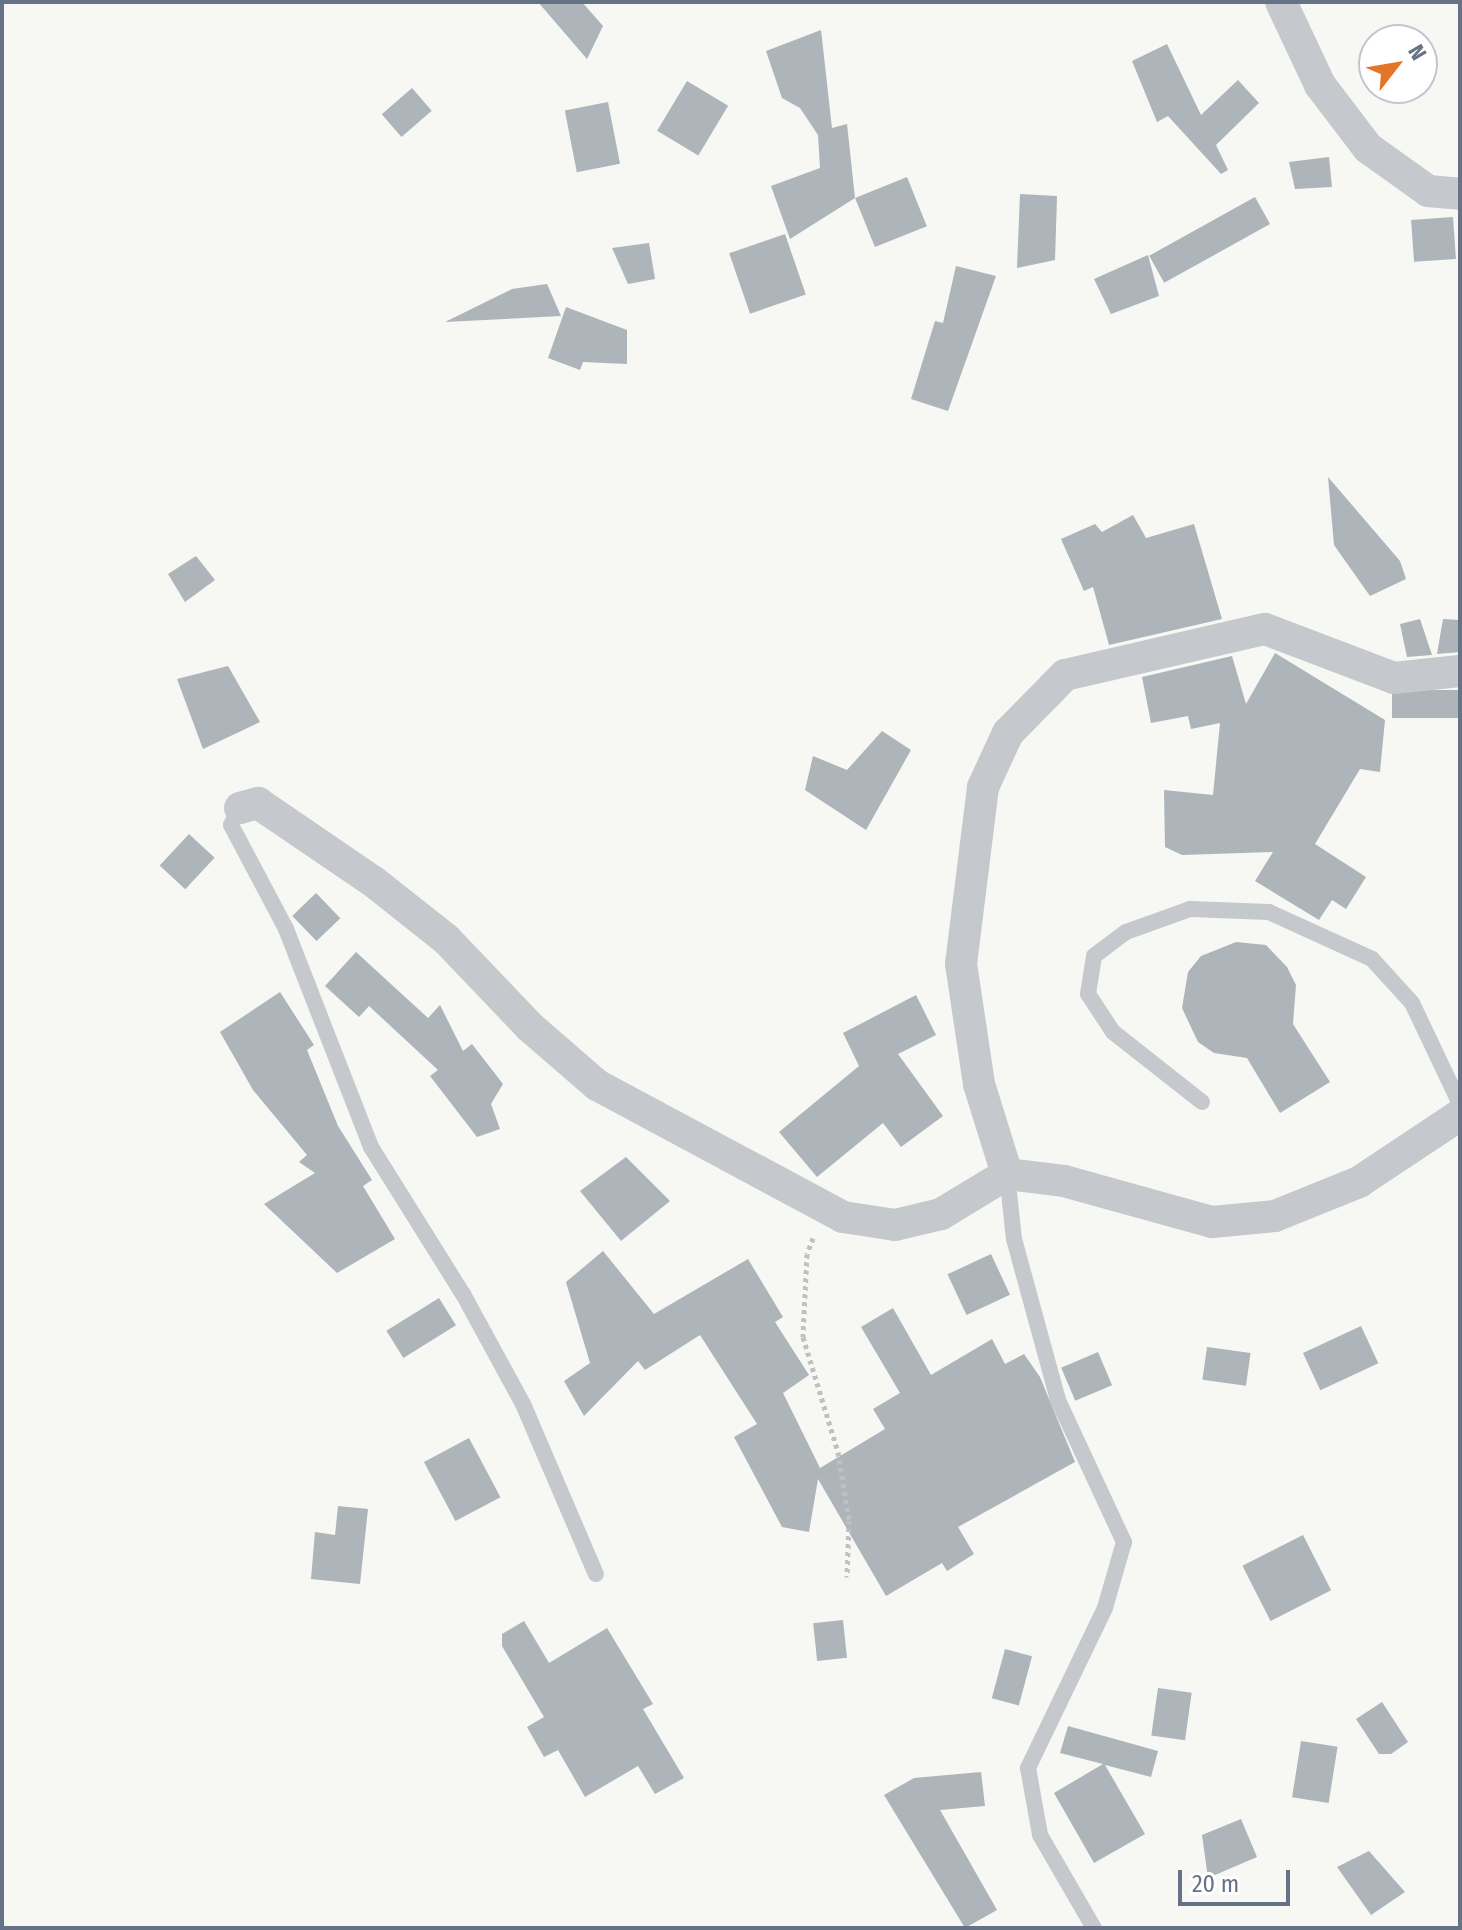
<!DOCTYPE html>
<style>
body{margin:0}
#map{position:relative;width:1462px;height:1930px;overflow:hidden;background:#f7f7f4;font-family:"Fira Sans Condensed",sans-serif}
div>[style]{position:absolute}
[style*='--x']{left:calc(var(--x)*1px);top:calc(var(--y)*1px);width:calc(var(--w)*1px);rotate:calc(var(--a)*1deg)}
.building>*{inset:0;background:#adb4ba;transform-origin:0 0}
.path>*{height:5px;margin-top:-2.5px;transform-origin:0;background:repeating-linear-gradient(90deg,#bfc0c3 0 4px,transparent 0 8px)}
.service>*{height:16px;margin:-8px;padding:0 8px;transform-origin:8px;border-radius:8px;background:#c5c8cc}
.minor>*{height:32px;margin:-16px;padding:0 16px;transform-origin:16px;border-radius:16px;background:#c5c8cc}
span{translate:-50% -50%;white-space:nowrap;text-align:center;line-height:1.15;-webkit-text-stroke:8px #fff;paint-order:stroke}
.frame{position:absolute;inset:0;border:4px solid #667285;pointer-events:none}
.north{position:absolute;left:1358px;top:24px;width:80px;height:80px;box-sizing:border-box;background:#fff;border:2px solid #c2c7ce;border-radius:50%;rotate:59deg;font-size:22px;font-weight:700;line-height:32px;text-align:center;color:#667285}
.north::after{content:'';display:block;margin:auto;width:28px;height:36px;background:#e47527;clip-path:polygon(50% 0,100% 100%,50% 72%,0 100%)}
.scale{position:absolute;left:1178px;top:1870px;width:112px;height:36px;box-sizing:border-box;border:4px solid #667285;border-top:0;padding-left:10px;font-size:24px;line-height:28px;white-space:nowrap;color:#667285;-webkit-text-stroke:6px #fff;paint-order:stroke}
</style>
<div id="map">
<div class="building">
<div style="clip-path:polygon(538px 2px,582px 2px,603px 26px,587px 59px)"></div>
<div style="clip-path:polygon(821px 30px,832px 128px,847px 124px,855px 198px,790px 239px,771px 186px,820px 168px,818px 135px,800px 108px,782px 98px,766px 51px)"></div>
<div style="clip-path:polygon(1167px 44px,1201px 115px,1238px 80px,1259px 103px,1216px 145px,1228px 170px,1221px 174px,1168px 116px,1157px 122px,1132px 61px)"></div>
<div style="left:687px;top:81px;width:48px;height:58px;rotate:31deg"></div>
<div style="left:412px;top:88px;width:30px;height:40px;rotate:49deg"></div>
<div style="left:608px;top:102px;width:63px;height:44px;rotate:79deg"></div>
<div style="clip-path:polygon(1329px 157px,1332px 187px,1295px 189px,1289px 162px)"></div>
<div style="left:907px;top:177px;width:53px;height:56px;rotate:68deg"></div>
<div style="clip-path:polygon(1020px 194px,1057px 196px,1055px 260px,1017px 268px)"></div>
<div style="left:1255px;top:197px;width:31px;height:121px;rotate:61deg"></div>
<div style="left:1453px;top:217px;width:42px;height:42px;rotate:86deg"></div>
<div style="left:785px;top:234px;width:64px;height:59px;rotate:71deg"></div>
<div style="clip-path:polygon(649px 243px,655px 279px,628px 284px,612px 248px)"></div>
<div style="clip-path:polygon(1148px 255px,1159px 296px,1111px 314px,1094px 279px)"></div>
<div style="clip-path:polygon(956px 266px,996px 276px,948px 411px,911px 399px,935px 321px,943px 323px)"></div>
<div style="clip-path:polygon(547px 284px,561px 316px,445px 322px,512px 289px)"></div>
<div style="clip-path:polygon(566px 307px,627px 330px,627px 364px,583px 362px,580px 370px,548px 358px)"></div>
<div style="clip-path:polygon(1328px 477px,1400px 561px,1406px 579px,1370px 596px,1334px 545px)"></div>
<div style="clip-path:polygon(1133px 515px,1146px 538px,1194px 524px,1222px 619px,1109px 645px,1093px 587px,1084px 591px,1061px 539px,1095px 524px,1102px 532px)"></div>
<div style="clip-path:polygon(196px 556px,215px 580px,185px 602px,168px 574px)"></div>
<div style="clip-path:polygon(1420px 619px,1432px 655px,1407px 657px,1400px 624px)"></div>
<div style="clip-path:polygon(1443px 619px,1460px 620px,1460px 652px,1437px 654px)"></div>
<div style="clip-path:polygon(1275px 653px,1385px 720px,1380px 772px,1360px 769px,1315px 844px,1366px 877px,1346px 909px,1332px 900px,1319px 920px,1255px 881px,1273px 852px,1182px 855px,1165px 847px,1164px 790px,1213px 795px,1220px 723px,1191px 729px,1188px 716px,1151px 723px,1142px 677px,1232px 656px,1246px 704px)"></div>
<div style="clip-path:polygon(228px 666px,260px 722px,203px 749px,177px 679px)"></div>
<div style="left:1460px;top:690px;width:28px;height:68px;rotate:90deg"></div>
<div style="clip-path:polygon(882px 731px,911px 750px,866px 830px,805px 790px,813px 756px,847px 770px)"></div>
<div style="left:189px;top:834px;width:35px;height:43px;rotate:43deg"></div>
<div style="left:316px;top:893px;width:35px;height:33px;rotate:46deg"></div>
<div style="clip-path:polygon(1236px 942px,1266px 945px,1287px 967px,1296px 985px,1293px 1024px,1330px 1082px,1280px 1113px,1247px 1058px,1214px 1053px,1198px 1042px,1182px 1008px,1188px 972px,1201px 956px)"></div>
<div style="clip-path:polygon(356px 952px,428px 1018px,440px 1005px,463px 1051px,472px 1044px,503px 1084px,491px 1104px,500px 1129px,477px 1137px,430px 1076px,438px 1070px,369px 1006px,359px 1017px,325px 986px)"></div>
<div style="clip-path:polygon(280px 992px,314px 1045px,307px 1050px,338px 1126px,372px 1180px,363px 1186px,395px 1239px,337px 1273px,264px 1204px,315px 1173px,299px 1162px,307px 1155px,253px 1090px,220px 1032px)"></div>
<div style="clip-path:polygon(916px 995px,936px 1035px,898px 1054px,943px 1116px,901px 1147px,883px 1123px,817px 1177px,779px 1132px,859px 1066px,843px 1033px)"></div>
<div style="clip-path:polygon(626px 1157px,670px 1201px,621px 1241px,580px 1191px)"></div>
<div style="clip-path:polygon(603px 1251px,654px 1314px,748px 1259px,783px 1317px,775px 1322px,809px 1375px,783px 1393px,820px 1468px,885px 1429px,873px 1409px,900px 1393px,861px 1327px,893px 1308px,931px 1375px,992px 1339px,1005px 1364px,1024px 1354px,1040px 1377px,1075px 1462px,958px 1527px,974px 1554px,947px 1571px,942px 1563px,886px 1596px,818px 1479px,809px 1532px,782px 1527px,734px 1437px,757px 1424px,700px 1335px,645px 1370px,638px 1361px,584px 1416px,564px 1381px,590px 1363px,566px 1282px)"></div>
<div style="left:991px;top:1254px;width:45px;height:48px;rotate:65deg"></div>
<div style="left:439px;top:1298px;width:32px;height:62px;rotate:58deg"></div>
<div style="left:1361px;top:1326px;width:41px;height:64px;rotate:65deg"></div>
<div style="left:1207px;top:1347px;width:44px;height:33px;rotate:8deg"></div>
<div style="left:1098px;top:1352px;width:36px;height:40px;rotate:67deg"></div>
<div style="left:469px;top:1438px;width:67px;height:51px;rotate:62deg"></div>
<div style="clip-path:polygon(338px 1506px,368px 1509px,360px 1584px,311px 1579px,315px 1532px,335px 1535px)"></div>
<div style="left:1303px;top:1535px;width:62px;height:68px;rotate:63deg"></div>
<div style="left:843px;top:1620px;width:38px;height:30px;rotate:84deg"></div>
<div style="clip-path:polygon(524px 1621px,549px 1663px,607px 1628px,653px 1704px,643px 1709px,684px 1778px,655px 1794px,638px 1766px,585px 1797px,558px 1750px,544px 1757px,527px 1727px,544px 1717px,502px 1646px,502px 1634px)"></div>
<div style="left:1005px;top:1649px;width:28px;height:51px;rotate:15deg"></div>
<div style="left:1158px;top:1688px;width:34px;height:48px;rotate:8deg"></div>
<div style="clip-path:polygon(1382px 1702px,1408px 1742px,1391px 1754px,1379px 1754px,1356px 1719px)"></div>
<div style="clip-path:polygon(1068px 1726px,1158px 1751px,1151px 1777px,1105px 1765px,1145px 1834px,1094px 1863px,1054px 1793px,1103px 1764px,1060px 1753px)"></div>
<div style="left:1301px;top:1741px;width:37px;height:57px;rotate:9deg"></div>
<div style="clip-path:polygon(981px 1772px,985px 1806px,940px 1810px,997px 1910px,965px 1928px,884px 1795px,914px 1778px)"></div>
<div style="clip-path:polygon(1241px 1819px,1257px 1857px,1208px 1878px,1202px 1835px)"></div>
<div style="clip-path:polygon(1369px 1851px,1405px 1892px,1371px 1915px,1337px 1867px)"></div>
</div>
<div class="path">
<div style="--x:813;--y:1238;--w:17;--a:111"></div>
<div style="--x:807;--y:1254;--w:83;--a:92.8"></div>
<div style="--x:803;--y:1337;--w:120;--a:73.1"></div>
<div style="--x:838;--y:1452;--w:69;--a:80.8"></div>
<div style="--x:849;--y:1520;--w:57;--a:92"></div>
</div>
<div class="service">
<div style="--x:240;--y:808;--w:19;--a:118"></div>
<div style="--x:231;--y:825;--w:118;--a:62.1"></div>
<div style="--x:286;--y:929;--w:234;--a:68.7"></div>
<div style="--x:371;--y:1147;--w:173;--a:58"></div>
<div style="--x:463;--y:1294;--w:125;--a:61.4"></div>
<div style="--x:523;--y:1404;--w:185;--a:66.8"></div>
<div style="--x:1202;--y:1102;--w:113;--a:-141.8"></div>
<div style="--x:1113;--y:1032;--w:45;--a:-123.3"></div>
<div style="--x:1088;--y:994;--w:38;--a:-81"></div>
<div style="--x:1094;--y:956;--w:40;--a:-37"></div>
<div style="--x:1126;--y:932;--w:68;--a:-19.8"></div>
<div style="--x:1190;--y:909;--w:79;--a:2.2"></div>
<div style="--x:1269;--y:912;--w:113;--a:24.5"></div>
<div style="--x:1372;--y:959;--w:59;--a:47.7"></div>
<div style="--x:1412;--y:1003;--w:112;--a:64.6"></div>
<div style="--x:1007;--y:1174;--w:65;--a:83.9"></div>
<div style="--x:1014;--y:1239;--w:167;--a:74.7"></div>
<div style="--x:1058;--y:1400;--w:157;--a:65.1"></div>
<div style="--x:1124;--y:1542;--w:69;--a:106.1"></div>
<div style="--x:1105;--y:1608;--w:178;--a:115.7"></div>
<div style="--x:1028;--y:1768;--w:68;--a:79.8"></div>
<div style="--x:1040;--y:1835;--w:108;--a:59.9"></div>
</div>
<div class="minor">
<div style="--x:1281;--y:2;--w:92;--a:64.8"></div>
<div style="--x:1320;--y:85;--w:79;--a:52.7"></div>
<div style="--x:1368;--y:148;--w:74;--a:35.6"></div>
<div style="--x:1428;--y:191;--w:32;--a:5"></div>
<div style="--x:240;--y:808;--w:19;--a:-16"></div>
<div style="--x:258;--y:803;--w:140;--a:34.3"></div>
<div style="--x:374;--y:882;--w:92;--a:38.4"></div>
<div style="--x:446;--y:939;--w:122;--a:46.3"></div>
<div style="--x:530;--y:1027;--w:89;--a:40.9"></div>
<div style="--x:597;--y:1085;--w:279;--a:28.2"></div>
<div style="--x:843;--y:1217;--w:53;--a:8.7"></div>
<div style="--x:895;--y:1225;--w:47;--a:-13.4"></div>
<div style="--x:941;--y:1214;--w:77;--a:-31.2"></div>
<div style="--x:1007;--y:1174;--w:57;--a:7"></div>
<div style="--x:1064;--y:1181;--w:154;--a:15.5"></div>
<div style="--x:1212;--y:1222;--w:63;--a:-5.4"></div>
<div style="--x:1275;--y:1216;--w:91;--a:-22"></div>
<div style="--x:1359;--y:1182;--w:121;--a:-33.6"></div>
<div style="--x:1007;--y:1174;--w:94;--a:-107.3"></div>
<div style="--x:979;--y:1084;--w:121;--a:-98.5"></div>
<div style="--x:961;--y:964;--w:178;--a:-82.9"></div>
<div style="--x:983;--y:787;--w:60;--a:-65.2"></div>
<div style="--x:1008;--y:733;--w:81;--a:-45.5"></div>
<div style="--x:1065;--y:675;--w:205;--a:-13"></div>
<div style="--x:1265;--y:629;--w:138;--a:20.8"></div>
<div style="--x:1394;--y:678;--w:66;--a:-6.1"></div>
</div>
<div class="frame"></div>
<div class="north">N</div>
<div class="scale">20 m</div>
</div>
